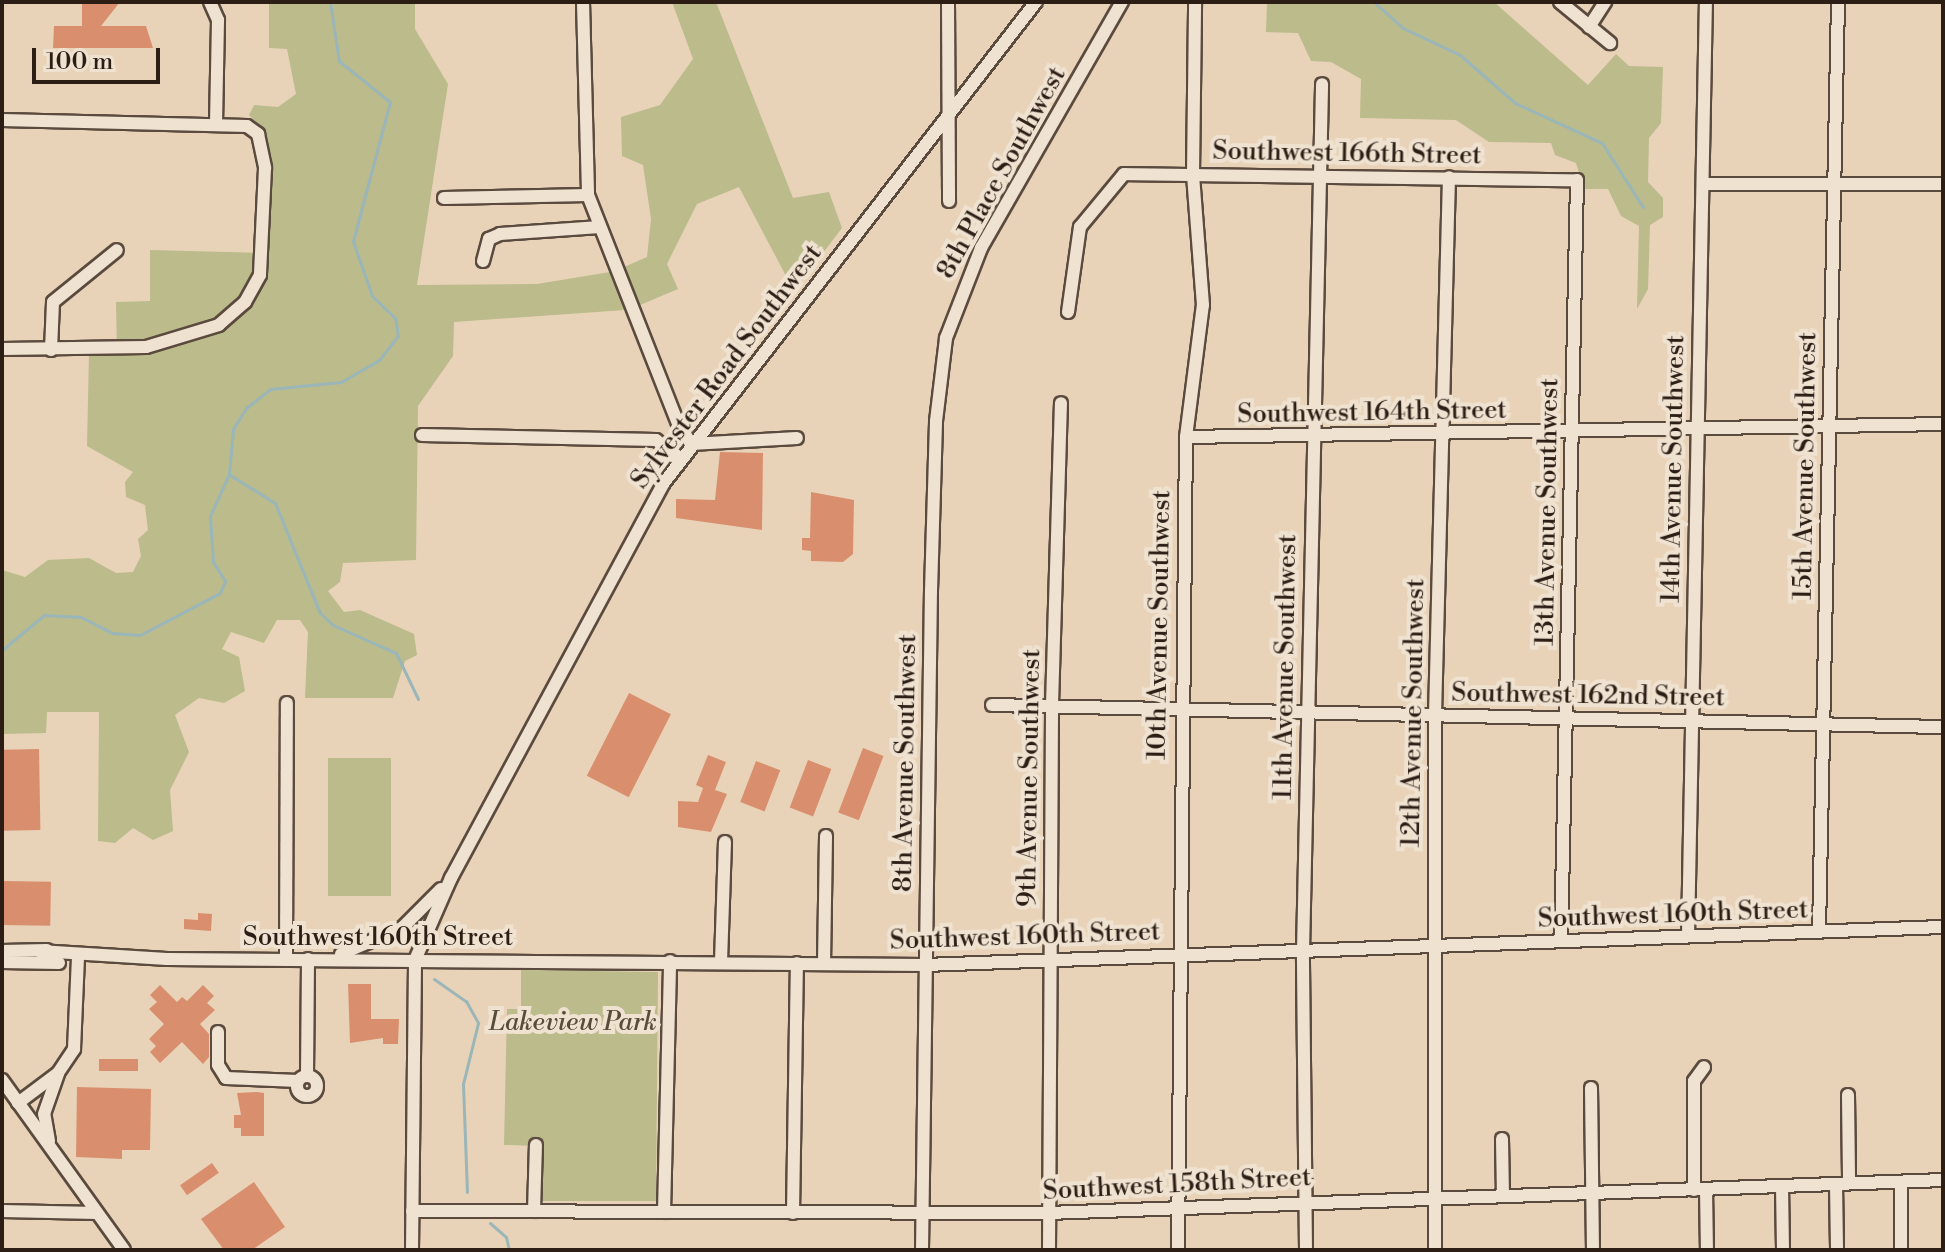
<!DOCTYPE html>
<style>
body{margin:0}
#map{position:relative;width:1945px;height:1252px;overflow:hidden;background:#e8d3b8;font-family:"Libre Bodoni",serif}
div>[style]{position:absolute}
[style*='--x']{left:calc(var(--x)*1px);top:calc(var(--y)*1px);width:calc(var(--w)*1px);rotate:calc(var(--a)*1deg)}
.green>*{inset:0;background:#bbbb8b;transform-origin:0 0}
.stream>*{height:3px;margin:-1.5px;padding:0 1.5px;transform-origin:1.5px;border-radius:1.5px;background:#9ab6b8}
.building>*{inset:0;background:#d98f6e;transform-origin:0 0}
.roads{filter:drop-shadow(2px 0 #5b4a3e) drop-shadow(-2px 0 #5b4a3e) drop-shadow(0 2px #5b4a3e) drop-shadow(0 -2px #5b4a3e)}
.minor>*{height:12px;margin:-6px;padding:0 6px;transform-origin:6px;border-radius:6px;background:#f0e2d1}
.minor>.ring{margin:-6px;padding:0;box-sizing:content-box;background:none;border:12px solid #f0e2d1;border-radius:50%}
span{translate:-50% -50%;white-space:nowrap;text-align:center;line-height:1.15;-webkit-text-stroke:8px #f0e2d1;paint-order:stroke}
.street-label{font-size:26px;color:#2c1d15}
.park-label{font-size:26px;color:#574c38;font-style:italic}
.frame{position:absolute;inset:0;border:4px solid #2c1d15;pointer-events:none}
.scale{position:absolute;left:32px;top:48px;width:128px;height:36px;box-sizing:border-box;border:4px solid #2c1d15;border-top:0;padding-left:10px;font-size:24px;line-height:28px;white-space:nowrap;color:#2c1d15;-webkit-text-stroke:6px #f0e2d1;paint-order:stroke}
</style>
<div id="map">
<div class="green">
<div style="clip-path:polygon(269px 2px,415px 2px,415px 29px,448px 84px,417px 285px,537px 284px,610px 272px,625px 310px,454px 322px,453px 356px,418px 406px,416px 560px,343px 563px,340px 582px,328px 591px,344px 612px,360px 610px,414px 634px,417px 655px,405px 661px,393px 698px,305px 698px,308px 632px,300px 620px,277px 620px,264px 643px,231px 632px,222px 649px,239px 657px,245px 691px,224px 703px,199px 698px,175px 715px,189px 752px,170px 790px,173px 831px,153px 840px,133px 828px,115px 843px,98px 841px,99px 712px,47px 712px,46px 733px,2px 734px,2px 570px,25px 577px,48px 560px,89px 558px,116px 573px,133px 572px,141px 556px,138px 539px,148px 530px,145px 505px,126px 497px,125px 482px,133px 472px,87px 446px,89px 354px,117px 353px,116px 302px,150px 301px,150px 250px,269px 253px,272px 158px,263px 130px,249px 115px,254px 105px,278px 107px,296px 94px,287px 49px,269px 48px)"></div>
<div style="clip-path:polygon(672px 2px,716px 2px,793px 198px,829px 192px,842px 228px,794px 291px,739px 187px,697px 204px,667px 264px,678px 289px,640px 305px,624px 267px,647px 257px,651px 219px,643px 165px,622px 156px,621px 117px,660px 105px,693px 59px)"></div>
<div style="clip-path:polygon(1267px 2px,1494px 2px,1588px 85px,1616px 54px,1629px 66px,1663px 67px,1661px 123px,1649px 138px,1648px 182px,1663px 198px,1663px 217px,1650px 225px,1648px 289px,1637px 309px,1639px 226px,1621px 216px,1608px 189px,1584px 189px,1576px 163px,1555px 155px,1551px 143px,1489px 142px,1456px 120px,1360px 118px,1361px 79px,1331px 62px,1311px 61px,1298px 33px,1266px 32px)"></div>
<div style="left:328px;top:758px;width:63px;height:138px"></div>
<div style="clip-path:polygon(521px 970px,658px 972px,656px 1201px,536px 1201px,537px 1146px,504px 1145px,507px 1009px,521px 1009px)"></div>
</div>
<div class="stream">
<div style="--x:1374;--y:2;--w:39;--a:42"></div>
<div style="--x:1403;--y:28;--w:63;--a:25.3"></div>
<div style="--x:1460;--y:55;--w:73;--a:41.1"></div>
<div style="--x:1515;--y:103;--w:96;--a:24.7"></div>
<div style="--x:1602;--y:143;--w:76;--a:57.4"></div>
<div style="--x:230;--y:475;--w:53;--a:31.9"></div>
<div style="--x:275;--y:503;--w:119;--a:67.8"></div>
<div style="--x:320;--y:613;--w:18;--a:43"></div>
<div style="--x:333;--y:625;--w:69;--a:24"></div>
<div style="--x:396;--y:653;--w:51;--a:64.4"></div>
<div style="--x:2;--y:650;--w:55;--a:-39.8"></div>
<div style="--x:44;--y:615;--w:37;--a:3"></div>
<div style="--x:81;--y:617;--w:36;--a:27"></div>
<div style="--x:113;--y:633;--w:27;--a:4"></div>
<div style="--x:140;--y:635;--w:90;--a:-27.7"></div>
<div style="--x:220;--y:593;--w:13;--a:-67"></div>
<div style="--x:225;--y:581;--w:22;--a:-122"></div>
<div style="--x:213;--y:562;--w:46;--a:-93.7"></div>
<div style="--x:210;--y:516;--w:46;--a:-65.7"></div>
<div style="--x:229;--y:474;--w:45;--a:-84.9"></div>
<div style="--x:233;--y:429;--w:25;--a:-58"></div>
<div style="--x:246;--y:408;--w:31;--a:-38"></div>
<div style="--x:270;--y:389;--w:71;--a:-5.6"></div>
<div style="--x:341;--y:382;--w:44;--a:-30.1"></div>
<div style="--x:379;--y:360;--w:31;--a:-52"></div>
<div style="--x:398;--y:336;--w:18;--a:-99"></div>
<div style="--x:395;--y:318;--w:32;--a:-136"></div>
<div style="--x:372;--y:296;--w:58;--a:-109.1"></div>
<div style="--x:353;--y:241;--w:144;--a:-75.1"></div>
<div style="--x:390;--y:102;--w:65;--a:-141.2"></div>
<div style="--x:339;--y:61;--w:60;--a:-98.7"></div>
<div style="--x:434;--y:979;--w:39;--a:35"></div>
<div style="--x:466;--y:1001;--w:25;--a:61"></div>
<div style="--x:478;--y:1023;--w:63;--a:103.8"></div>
<div style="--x:463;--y:1084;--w:108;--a:87.9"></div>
<div style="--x:490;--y:1223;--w:21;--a:41"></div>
<div style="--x:506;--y:1237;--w:13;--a:77"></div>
<div style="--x:694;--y:1250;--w:25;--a:0"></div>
</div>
<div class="building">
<div style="clip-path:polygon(82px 2px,120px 2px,101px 26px,146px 26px,153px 48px,53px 48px,54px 26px,82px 26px)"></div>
<div style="clip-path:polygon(720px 452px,763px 453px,762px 530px,676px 518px,676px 499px,715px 500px)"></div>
<div style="clip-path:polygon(811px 492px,854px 500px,853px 554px,843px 562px,811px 561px,811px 551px,802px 550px,802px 538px,810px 538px)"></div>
<div style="left:629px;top:693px;width:47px;height:93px;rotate:27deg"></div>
<div style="left:863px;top:748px;width:22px;height:69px;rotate:21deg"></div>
<div style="left:39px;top:749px;width:81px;height:37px;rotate:89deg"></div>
<div style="clip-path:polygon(708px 755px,726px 762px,715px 790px,727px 794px,711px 832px,678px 827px,678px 801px,698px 802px,703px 788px,696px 785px)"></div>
<div style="left:808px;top:760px;width:25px;height:51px;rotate:21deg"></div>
<div style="left:756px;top:761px;width:26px;height:44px;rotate:21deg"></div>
<div style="left:3px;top:881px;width:48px;height:44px;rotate:1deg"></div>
<div style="clip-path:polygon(198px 913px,212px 914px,211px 931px,184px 929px,184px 919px,198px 920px)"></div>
<div style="clip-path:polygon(348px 984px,371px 984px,371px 1019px,399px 1019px,398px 1044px,383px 1044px,383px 1038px,350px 1043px)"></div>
<div style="clip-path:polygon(160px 985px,177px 1002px,182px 997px,187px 1001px,203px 985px,214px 996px,207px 1003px,215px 1010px,200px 1024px,209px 1034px,209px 1057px,203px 1064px,182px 1042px,160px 1063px,150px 1052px,156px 1046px,149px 1039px,164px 1024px,149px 1009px,157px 1002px,150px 995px)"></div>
<div style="left:99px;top:1059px;width:39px;height:12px"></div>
<div style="clip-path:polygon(77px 1087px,151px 1089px,150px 1150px,122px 1150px,122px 1159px,76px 1157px)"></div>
<div style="clip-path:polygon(257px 1092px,264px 1093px,264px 1136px,241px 1136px,241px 1128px,234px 1128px,234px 1115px,241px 1115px,237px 1093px)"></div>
<div style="left:212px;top:1163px;width:12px;height:39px;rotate:55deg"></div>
<div style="clip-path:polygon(254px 1182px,285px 1227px,252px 1250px,224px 1250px,201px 1219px)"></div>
</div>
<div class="roads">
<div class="minor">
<div style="--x:210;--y:2;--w:20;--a:66"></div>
<div style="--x:218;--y:20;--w:102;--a:91.1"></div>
<div style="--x:583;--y:2;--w:193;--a:88.5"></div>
<div style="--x:588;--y:195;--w:245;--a:68.5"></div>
<div style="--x:678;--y:423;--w:25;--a:58"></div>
<div style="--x:948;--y:2;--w:199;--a:89.7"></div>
<div style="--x:1560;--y:2;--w:65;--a:39.4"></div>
<div style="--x:1589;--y:27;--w:30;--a:-57"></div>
<div style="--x:2;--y:120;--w:245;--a:1.4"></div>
<div style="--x:247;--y:126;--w:14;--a:36"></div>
<div style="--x:258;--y:134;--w:35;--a:78"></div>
<div style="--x:265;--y:168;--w:107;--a:92.7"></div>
<div style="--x:260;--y:275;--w:31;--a:119"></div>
<div style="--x:245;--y:302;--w:35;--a:139"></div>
<div style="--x:219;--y:325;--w:76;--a:163.2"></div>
<div style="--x:146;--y:347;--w:144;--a:179.2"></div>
<div style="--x:1703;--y:184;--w:240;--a:0"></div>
<div style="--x:444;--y:198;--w:144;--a:-1.2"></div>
<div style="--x:483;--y:261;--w:23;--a:-75"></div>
<div style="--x:489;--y:239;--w:12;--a:-24"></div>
<div style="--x:500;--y:234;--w:100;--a:-4"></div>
<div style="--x:1068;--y:312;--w:86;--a:-82"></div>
<div style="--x:1080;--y:227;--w:69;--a:-50.3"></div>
<div style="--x:1124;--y:174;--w:453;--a:0.8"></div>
<div style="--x:1577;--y:180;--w:761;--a:91.2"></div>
<div style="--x:51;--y:350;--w:48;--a:-87.6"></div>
<div style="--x:53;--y:302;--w:82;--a:-39.1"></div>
<div style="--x:422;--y:435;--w:234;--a:1.2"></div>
<div style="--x:656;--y:440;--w:31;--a:37"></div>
<div style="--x:1186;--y:437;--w:757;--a:-0.98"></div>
<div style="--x:691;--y:444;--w:106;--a:-3.2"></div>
<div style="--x:992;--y:705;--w:951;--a:1.33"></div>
<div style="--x:1819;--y:931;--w:929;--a:-88.83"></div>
<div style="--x:1688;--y:936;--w:934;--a:-88.9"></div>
<div style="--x:2;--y:951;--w:45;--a:-1.3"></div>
<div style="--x:39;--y:951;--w:128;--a:3.6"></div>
<div style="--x:167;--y:959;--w:758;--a:0.45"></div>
<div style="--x:925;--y:965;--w:1019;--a:-2.14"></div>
<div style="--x:341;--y:954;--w:66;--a:-23.1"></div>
<div style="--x:402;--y:928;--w:55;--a:-45"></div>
<div style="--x:286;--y:959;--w:256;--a:-89.8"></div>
<div style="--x:2;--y:962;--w:57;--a:1"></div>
<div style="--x:721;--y:962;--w:120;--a:-88.1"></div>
<div style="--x:824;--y:964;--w:128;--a:-89.1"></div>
<div style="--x:218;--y:1032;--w:33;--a:90"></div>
<div style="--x:218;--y:1065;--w:15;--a:58"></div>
<div style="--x:226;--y:1078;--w:72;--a:2.4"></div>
<div style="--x:307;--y:1076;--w:117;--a:-89.5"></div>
<div class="ring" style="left:297px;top:1076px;width:8px;height:8px"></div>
<div style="--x:2;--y:1080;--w:209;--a:54.3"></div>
<div style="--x:1591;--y:1088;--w:162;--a:89.3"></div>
<div style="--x:1848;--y:1095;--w:88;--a:89.3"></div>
<div style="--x:18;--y:1103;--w:50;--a:-36.9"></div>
<div style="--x:58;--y:1073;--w:29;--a:-56"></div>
<div style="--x:74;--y:1049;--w:93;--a:-87.5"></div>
<div style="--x:1502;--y:1139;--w:55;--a:89"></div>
<div style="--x:49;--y:1141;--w:27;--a:-100"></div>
<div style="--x:44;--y:1114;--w:42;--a:-70.7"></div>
<div style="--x:1901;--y:1182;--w:68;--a:90"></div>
<div style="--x:1836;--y:1184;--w:66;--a:89.1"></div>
<div style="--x:1782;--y:1186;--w:64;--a:89.1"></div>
<div style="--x:1706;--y:1189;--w:61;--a:89.1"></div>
<div style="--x:1694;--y:1190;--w:109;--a:-90"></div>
<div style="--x:1694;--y:1081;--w:17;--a:-54"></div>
<div style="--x:2;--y:1211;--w:95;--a:1.2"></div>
<div style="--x:412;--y:1211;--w:636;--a:0.18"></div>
<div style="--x:1048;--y:1213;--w:896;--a:-2.11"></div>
<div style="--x:534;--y:1211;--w:66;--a:-88.3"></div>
<div style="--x:664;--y:1212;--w:251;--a:-88.6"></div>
<div style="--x:793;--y:1213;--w:250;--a:-89.1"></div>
<div style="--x:412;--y:1250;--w:290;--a:-89.4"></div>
<div style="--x:415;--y:960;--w:90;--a:-66.3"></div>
<div style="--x:451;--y:878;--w:447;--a:-61.7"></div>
<div style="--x:663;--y:484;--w:609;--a:-52.27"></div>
<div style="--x:922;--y:1250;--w:659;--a:-89.22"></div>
<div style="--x:931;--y:591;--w:170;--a:-88.3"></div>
<div style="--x:936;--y:421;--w:84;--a:-83.1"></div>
<div style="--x:946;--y:338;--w:97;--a:-68.7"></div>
<div style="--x:981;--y:248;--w:284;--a:-60.2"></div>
<div style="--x:1049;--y:1250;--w:545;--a:-89.68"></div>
<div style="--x:1052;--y:705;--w:302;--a:-88.3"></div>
<div style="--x:1178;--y:1250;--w:813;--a:-89.44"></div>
<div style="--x:1186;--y:437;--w:133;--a:-82.7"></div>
<div style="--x:1203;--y:305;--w:131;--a:-94.4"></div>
<div style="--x:1193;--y:174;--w:172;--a:-89.3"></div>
<div style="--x:1306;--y:1250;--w:299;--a:-90.6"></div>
<div style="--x:1303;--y:951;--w:867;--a:-88.74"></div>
<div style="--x:1435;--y:1250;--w:535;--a:-90"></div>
<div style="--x:1435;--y:715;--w:538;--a:-88.51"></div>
</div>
</div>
<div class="street-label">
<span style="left:1347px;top:154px;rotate:1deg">Southwest 166th Street</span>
<span style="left:1002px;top:173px;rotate:-61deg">8th Place Southwest</span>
<span style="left:727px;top:367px;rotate:-53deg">Sylvester Road Southwest</span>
<span style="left:1372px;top:413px;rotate:-1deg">Southwest 164th Street</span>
<span style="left:1806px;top:466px;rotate:-89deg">15th Avenue Southwest</span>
<span style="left:1674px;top:469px;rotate:-89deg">14th Avenue Southwest</span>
<span style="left:1548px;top:512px;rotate:-89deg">13th Avenue Southwest</span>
<span style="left:1160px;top:625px;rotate:-89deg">10th Avenue Southwest</span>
<span style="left:1286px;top:667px;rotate:-89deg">11th Avenue Southwest</span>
<span style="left:1588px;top:696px;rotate:1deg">Southwest 162nd Street</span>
<span style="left:1414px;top:713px;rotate:-89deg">12th Avenue Southwest</span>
<span style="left:906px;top:763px;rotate:-89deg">8th Avenue Southwest</span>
<span style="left:1030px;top:778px;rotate:-89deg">9th Avenue Southwest</span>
<span style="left:1673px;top:915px;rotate:-2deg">Southwest 160th Street</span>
<span style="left:1025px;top:937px;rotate:-2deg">Southwest 160th Street</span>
<span style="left:378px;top:938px">Southwest 160th Street</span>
<span style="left:1177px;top:1185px;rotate:-3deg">Southwest 158th Street</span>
</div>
<div class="park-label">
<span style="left:573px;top:1023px">Lakeview Park</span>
</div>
<div class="frame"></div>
<div class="scale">100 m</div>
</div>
